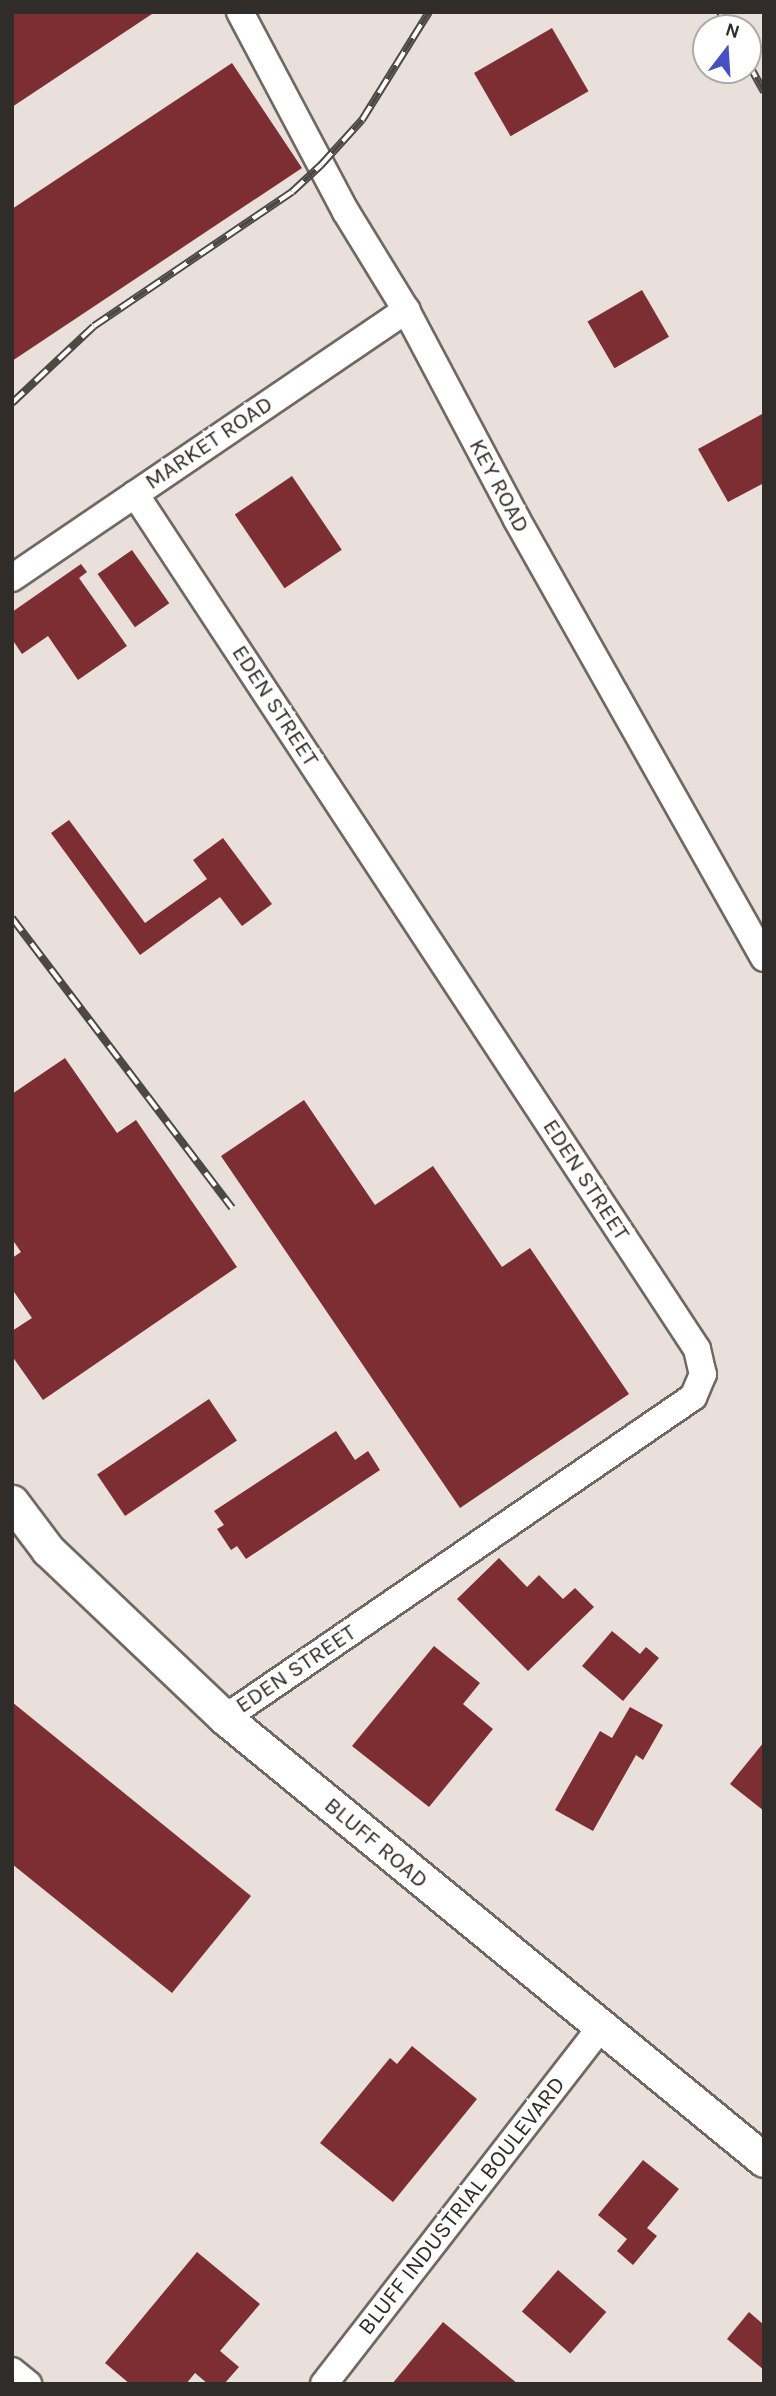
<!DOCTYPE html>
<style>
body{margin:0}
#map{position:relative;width:776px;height:2396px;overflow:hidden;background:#eae0db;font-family:Karla,sans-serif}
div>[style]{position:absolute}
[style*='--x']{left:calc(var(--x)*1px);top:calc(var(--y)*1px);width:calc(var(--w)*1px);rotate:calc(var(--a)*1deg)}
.building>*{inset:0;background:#7d2e32;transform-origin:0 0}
.roads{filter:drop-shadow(2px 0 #716864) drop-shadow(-2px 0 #716864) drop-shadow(0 2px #716864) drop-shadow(0 -2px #716864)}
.minor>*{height:26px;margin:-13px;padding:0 13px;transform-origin:13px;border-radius:13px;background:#fff}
.major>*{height:33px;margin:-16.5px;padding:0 16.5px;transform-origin:16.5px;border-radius:16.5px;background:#fff}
.rail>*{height:8px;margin-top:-4px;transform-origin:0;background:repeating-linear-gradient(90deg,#fff 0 16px,#4d4846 0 32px);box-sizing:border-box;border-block:2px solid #4d4846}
span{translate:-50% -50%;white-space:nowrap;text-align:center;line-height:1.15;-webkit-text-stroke:7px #fff;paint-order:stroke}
.street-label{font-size:23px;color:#302c2a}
.frame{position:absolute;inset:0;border:14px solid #302c2a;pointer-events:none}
.north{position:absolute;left:692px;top:14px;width:70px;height:70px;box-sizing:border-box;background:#fff;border:2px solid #acabaa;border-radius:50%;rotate:17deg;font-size:19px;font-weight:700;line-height:28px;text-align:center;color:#302c2a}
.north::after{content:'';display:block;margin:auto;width:24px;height:32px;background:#4550c4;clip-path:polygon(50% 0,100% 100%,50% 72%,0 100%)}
</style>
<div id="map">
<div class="building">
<div style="clip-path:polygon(12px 12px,155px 12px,12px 107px)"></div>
<div style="left:552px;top:28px;width:73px;height:90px;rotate:60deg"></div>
<div style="clip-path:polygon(232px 63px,302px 168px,12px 361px,12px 209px)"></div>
<div style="left:642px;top:290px;width:54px;height:63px;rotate:60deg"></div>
<div style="clip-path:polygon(764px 413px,764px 483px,728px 502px,698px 449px)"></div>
<div style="left:292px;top:476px;width:89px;height:69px;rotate:56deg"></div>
<div style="left:132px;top:550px;width:65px;height:42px;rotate:55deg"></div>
<div style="clip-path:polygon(81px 564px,87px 572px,79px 578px,127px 646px,78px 680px,48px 636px,22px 654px,12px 639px,12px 612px)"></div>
<div style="clip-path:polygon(69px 820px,145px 923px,207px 879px,193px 860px,223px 838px,272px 904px,242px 926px,220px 897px,140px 955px,51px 833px)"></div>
<div style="clip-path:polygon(65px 1058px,117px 1133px,136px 1120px,237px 1267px,43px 1400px,12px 1356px,12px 1331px,32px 1318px,12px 1289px,12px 1258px,21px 1252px,12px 1239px,12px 1094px)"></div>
<div style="clip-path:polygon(304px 1100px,375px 1205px,433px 1166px,502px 1267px,530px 1248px,629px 1394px,460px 1508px,221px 1156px)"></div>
<div style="left:209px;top:1399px;width:50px;height:135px;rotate:56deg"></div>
<div style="clip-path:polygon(336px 1431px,355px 1460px,368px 1451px,380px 1470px,246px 1559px,237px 1546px,231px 1550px,217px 1529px,224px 1525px,214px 1511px)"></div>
<div style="clip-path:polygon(499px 1558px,527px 1587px,539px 1575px,563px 1599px,575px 1588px,594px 1607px,528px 1671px,457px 1599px)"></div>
<div style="clip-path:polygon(612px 1631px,640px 1654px,646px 1647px,659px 1658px,623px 1701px,582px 1666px)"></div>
<div style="clip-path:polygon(434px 1646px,480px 1683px,463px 1704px,493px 1729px,429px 1807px,352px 1746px)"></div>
<div style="clip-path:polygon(12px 1702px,251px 1896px,172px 1993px,12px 1864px)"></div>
<div style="clip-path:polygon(630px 1707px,663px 1725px,643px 1760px,636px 1755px,593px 1831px,555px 1810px,600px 1731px,612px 1738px)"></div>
<div style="clip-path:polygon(764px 1742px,764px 1811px,730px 1784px)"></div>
<div style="clip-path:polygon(412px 2046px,477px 2099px,393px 2202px,320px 2143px,390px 2058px,397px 2064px)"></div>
<div style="clip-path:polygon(643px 2160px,679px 2189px,647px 2228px,657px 2236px,633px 2265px,617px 2251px,627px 2239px,598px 2215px)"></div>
<div style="clip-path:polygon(197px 2252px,260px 2304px,220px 2351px,239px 2367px,224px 2384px,208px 2384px,195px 2373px,186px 2384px,130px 2384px,105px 2363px)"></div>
<div style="left:558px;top:2270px;width:64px;height:55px;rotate:41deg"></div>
<div style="clip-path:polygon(749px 2312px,764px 2325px,764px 2370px,727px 2339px)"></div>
<div style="clip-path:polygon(443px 2322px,518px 2384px,392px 2384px)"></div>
</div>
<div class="roads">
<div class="minor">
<div style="--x:240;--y:12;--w:226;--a:62.1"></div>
<div style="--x:346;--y:212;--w:115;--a:58.5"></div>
<div style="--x:406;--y:310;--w:235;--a:62.1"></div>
<div style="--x:516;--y:518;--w:505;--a:60.59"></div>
<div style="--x:135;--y:494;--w:1023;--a:56.68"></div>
<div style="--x:697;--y:1349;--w:26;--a:77"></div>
<div style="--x:703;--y:1374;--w:25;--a:113"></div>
<div style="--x:693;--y:1397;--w:568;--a:145.55"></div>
<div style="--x:12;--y:578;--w:477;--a:-34.2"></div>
<div style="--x:12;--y:2371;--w:21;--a:39"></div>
<div style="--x:324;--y:2384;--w:450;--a:-52.2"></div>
</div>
<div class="major">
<div style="--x:12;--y:1502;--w:60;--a:53.1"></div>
<div style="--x:48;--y:1550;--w:244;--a:43.5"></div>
<div style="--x:225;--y:1718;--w:697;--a:39.35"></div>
</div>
</div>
<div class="rail">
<div style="--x:720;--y:12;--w:18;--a:63"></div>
<div style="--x:748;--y:63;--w:33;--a:61"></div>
<div style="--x:12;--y:403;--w:112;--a:-43.2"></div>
<div style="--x:94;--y:326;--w:239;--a:-34.1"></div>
<div style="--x:292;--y:192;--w:40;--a:-43"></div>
<div style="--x:321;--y:165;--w:61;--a:-47.7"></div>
<div style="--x:362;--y:120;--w:127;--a:-58.2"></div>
<div style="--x:12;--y:918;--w:364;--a:52.8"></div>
</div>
<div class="street-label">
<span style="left:209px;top:443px;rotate:-34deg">MARKET ROAD</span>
<span style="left:499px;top:486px;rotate:62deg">KEY ROAD</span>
<span style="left:275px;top:706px;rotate:57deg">EDEN STREET</span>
<span style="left:586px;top:1180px;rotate:57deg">EDEN STREET</span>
<span style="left:296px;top:1669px;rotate:-34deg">EDEN STREET</span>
<span style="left:376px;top:1843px;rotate:40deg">BLUFF ROAD</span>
<span style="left:462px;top:2206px;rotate:-52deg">BLUFF INDUSTRIAL BOULEVARD</span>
</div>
<div class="frame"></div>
<div class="north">N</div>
</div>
